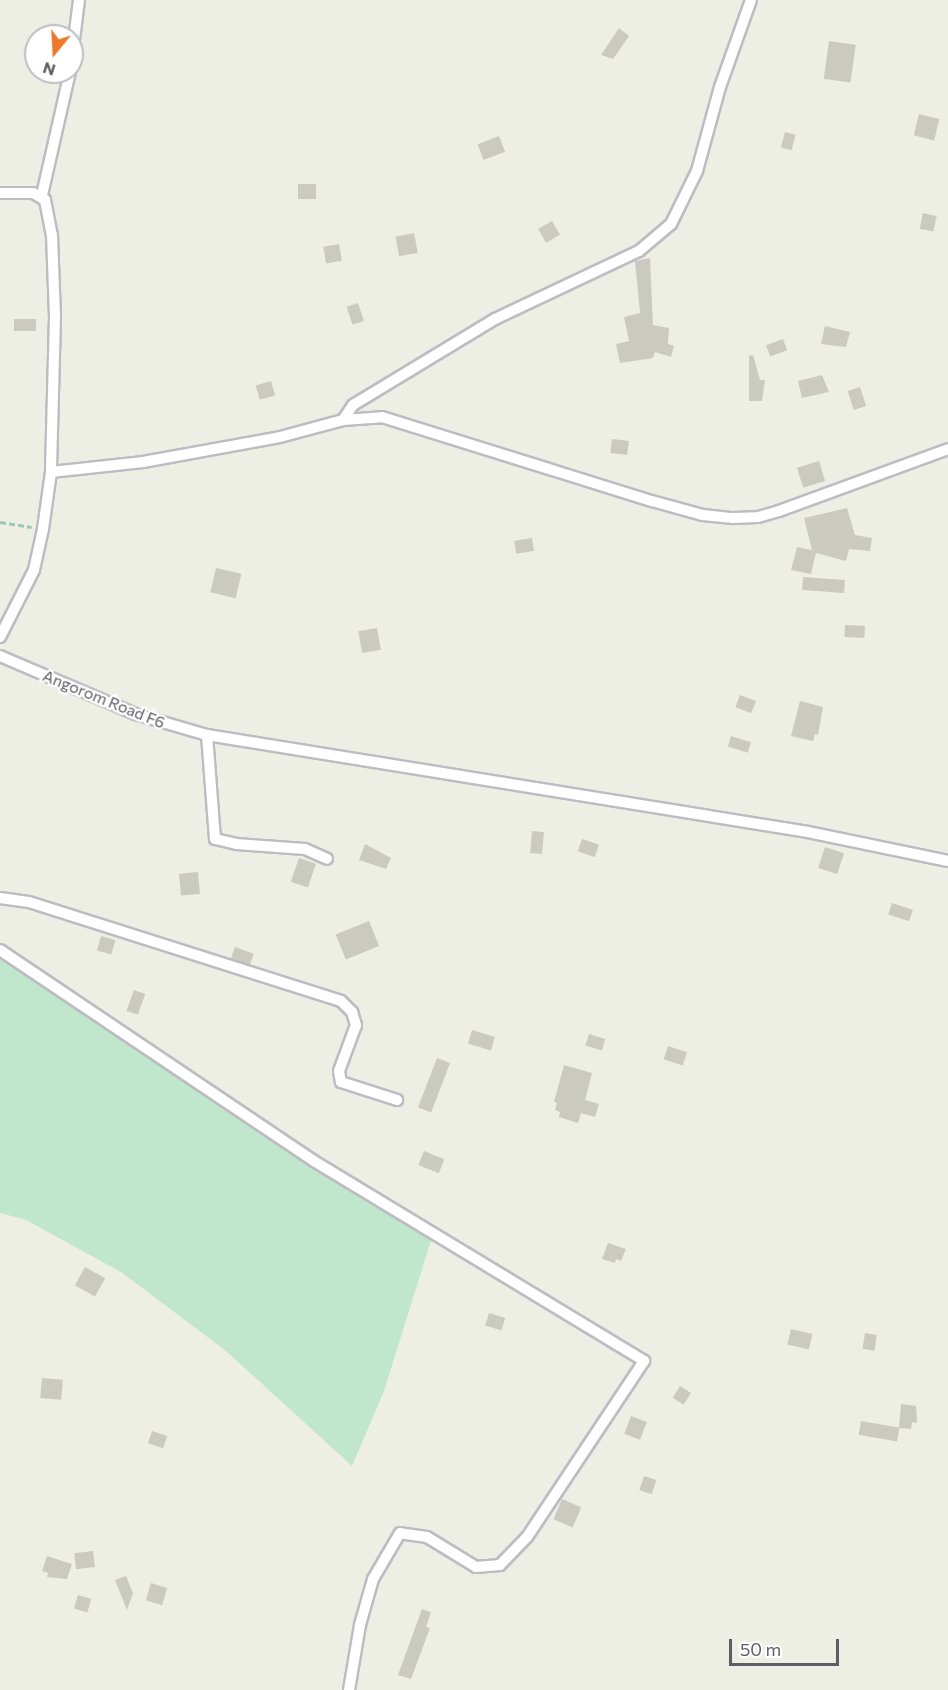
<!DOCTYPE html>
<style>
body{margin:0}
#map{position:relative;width:948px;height:1690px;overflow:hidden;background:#eeefe4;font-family:Commissioner,sans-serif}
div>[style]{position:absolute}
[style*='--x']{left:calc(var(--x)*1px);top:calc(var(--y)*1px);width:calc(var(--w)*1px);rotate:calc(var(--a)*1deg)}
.green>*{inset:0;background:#c0e7cc}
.building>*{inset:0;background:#cacac0;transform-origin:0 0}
.path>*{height:3px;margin-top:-1.5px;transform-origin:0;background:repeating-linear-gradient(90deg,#99c8b5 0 6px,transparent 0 9px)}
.roads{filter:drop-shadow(2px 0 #bcbcc3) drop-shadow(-2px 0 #bcbcc3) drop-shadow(0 2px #bcbcc3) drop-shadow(0 -2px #bcbcc3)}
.street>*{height:10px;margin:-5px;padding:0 5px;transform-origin:5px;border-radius:5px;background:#fff}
span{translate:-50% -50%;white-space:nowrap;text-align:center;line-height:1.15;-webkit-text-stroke:4.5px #fff;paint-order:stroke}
.street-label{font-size:16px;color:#5c5d65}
.north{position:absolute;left:24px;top:24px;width:60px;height:60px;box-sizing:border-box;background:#fff;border:2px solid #bebec1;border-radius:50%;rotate:198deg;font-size:16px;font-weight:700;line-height:24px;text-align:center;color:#5c5d65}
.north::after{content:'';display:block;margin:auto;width:21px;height:27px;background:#ed772b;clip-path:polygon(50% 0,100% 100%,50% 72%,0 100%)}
.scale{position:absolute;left:729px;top:1639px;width:110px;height:27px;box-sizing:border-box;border:3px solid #5c5d65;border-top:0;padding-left:8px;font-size:18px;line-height:21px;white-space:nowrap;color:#5c5d65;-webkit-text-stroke:4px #fff;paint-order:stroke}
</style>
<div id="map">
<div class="green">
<div style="clip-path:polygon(0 957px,83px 1006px,433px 1234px,384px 1391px,352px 1466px,226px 1351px,121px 1272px,26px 1220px,0 1213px)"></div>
</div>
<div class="building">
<div style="clip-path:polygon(619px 28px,629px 36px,613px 59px,601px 55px)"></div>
<div style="left:829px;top:41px;width:27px;height:38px;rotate:8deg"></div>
<div style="left:919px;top:114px;width:21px;height:22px;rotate:14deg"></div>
<div style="left:785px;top:132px;width:11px;height:16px;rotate:15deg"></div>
<div style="left:499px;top:136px;width:17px;height:23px;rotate:69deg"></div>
<div style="left:298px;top:184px;width:18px;height:15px"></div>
<div style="left:923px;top:213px;width:14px;height:16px;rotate:12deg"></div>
<div style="left:552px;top:221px;width:16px;height:16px;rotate:60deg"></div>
<div style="left:414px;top:233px;width:20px;height:19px;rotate:79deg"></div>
<div style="left:339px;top:244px;width:17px;height:16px;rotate:80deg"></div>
<div style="clip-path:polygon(650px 258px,653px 325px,669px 328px,668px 344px,674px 346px,671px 357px,655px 352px,653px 358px,620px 363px,616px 344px,629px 341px,624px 317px,640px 313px,635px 261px)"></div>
<div style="left:358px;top:303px;width:19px;height:12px;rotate:72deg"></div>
<div style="left:14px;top:319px;width:22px;height:12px"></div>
<div style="clip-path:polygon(825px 326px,850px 332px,846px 347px,821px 344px)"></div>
<div style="left:783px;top:339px;width:12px;height:18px;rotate:70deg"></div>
<div style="clip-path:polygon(753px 355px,760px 380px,765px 380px,762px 401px,749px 401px,749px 356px)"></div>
<div style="clip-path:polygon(822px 375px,829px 392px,802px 398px,798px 381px)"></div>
<div style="left:271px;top:381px;width:15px;height:16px;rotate:74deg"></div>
<div style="left:860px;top:387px;width:20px;height:13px;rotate:72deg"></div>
<div style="left:612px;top:439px;width:17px;height:14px;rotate:7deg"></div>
<div style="left:819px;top:461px;width:21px;height:23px;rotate:73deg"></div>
<div style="clip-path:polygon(847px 508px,855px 535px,872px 538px,870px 551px,849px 549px,846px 561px,816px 553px,811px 574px,791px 570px,797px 547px,812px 550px,804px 518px)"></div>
<div style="left:532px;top:538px;width:13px;height:18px;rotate:81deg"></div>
<div style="left:216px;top:568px;width:26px;height:25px;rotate:13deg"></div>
<div style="left:803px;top:577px;width:42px;height:13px;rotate:4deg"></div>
<div style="left:845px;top:625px;width:20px;height:12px;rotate:3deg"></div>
<div style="left:377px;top:628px;width:22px;height:19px;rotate:80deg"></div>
<div style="left:740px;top:695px;width:17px;height:13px;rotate:21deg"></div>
<div style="clip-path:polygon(800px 701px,823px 707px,818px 735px,815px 734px,813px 741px,791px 736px)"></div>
<div style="left:731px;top:736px;width:21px;height:11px;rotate:17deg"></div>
<div style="left:532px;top:831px;width:12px;height:22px;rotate:5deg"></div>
<div style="left:582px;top:839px;width:18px;height:13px;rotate:19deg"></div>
<div style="clip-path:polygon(365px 844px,391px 858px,386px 869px,359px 860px)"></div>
<div style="left:825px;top:847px;width:20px;height:22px;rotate:18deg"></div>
<div style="left:299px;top:858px;width:18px;height:25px;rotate:19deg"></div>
<div style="left:198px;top:872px;width:22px;height:19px;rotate:85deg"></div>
<div style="left:892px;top:903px;width:22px;height:12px;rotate:18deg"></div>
<div style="left:369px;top:921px;width:27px;height:36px;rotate:68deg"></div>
<div style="left:101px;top:936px;width:15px;height:15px;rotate:16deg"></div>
<div style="left:235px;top:947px;width:20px;height:12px;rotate:20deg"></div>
<div style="left:134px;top:990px;width:12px;height:22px;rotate:20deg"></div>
<div style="left:472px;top:1030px;width:24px;height:14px;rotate:17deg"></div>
<div style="left:589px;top:1034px;width:17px;height:12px;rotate:17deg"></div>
<div style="left:668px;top:1046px;width:20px;height:14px;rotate:18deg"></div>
<div style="left:437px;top:1058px;width:14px;height:53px;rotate:21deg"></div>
<div style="clip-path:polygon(564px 1065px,592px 1073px,585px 1100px,599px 1104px,595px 1117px,581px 1113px,578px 1123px,559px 1117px,560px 1112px,555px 1110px,557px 1103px,554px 1102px)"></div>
<div style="left:424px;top:1151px;width:22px;height:15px;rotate:22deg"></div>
<div style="clip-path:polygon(608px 1243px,626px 1249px,621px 1261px,616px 1259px,615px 1263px,602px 1259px)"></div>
<div style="left:85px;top:1267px;width:23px;height:21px;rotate:29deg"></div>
<div style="left:489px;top:1313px;width:17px;height:13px;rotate:17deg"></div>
<div style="left:791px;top:1329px;width:22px;height:16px;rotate:13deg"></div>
<div style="left:865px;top:1333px;width:12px;height:16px;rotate:9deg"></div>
<div style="left:42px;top:1378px;width:21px;height:20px;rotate:5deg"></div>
<div style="left:680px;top:1386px;width:13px;height:14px;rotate:32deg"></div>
<div style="clip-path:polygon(901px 1404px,916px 1406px,917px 1423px,912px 1422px,911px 1429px,899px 1428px)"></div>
<div style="left:631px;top:1416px;width:17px;height:19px;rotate:21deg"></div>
<div style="left:861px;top:1421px;width:39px;height:14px;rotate:10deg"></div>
<div style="left:152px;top:1431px;width:16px;height:13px;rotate:18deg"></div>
<div style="left:644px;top:1476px;width:13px;height:15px;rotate:18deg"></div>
<div style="left:562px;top:1499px;width:21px;height:22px;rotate:23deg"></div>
<div style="left:93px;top:1551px;width:16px;height:19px;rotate:83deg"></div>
<div style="clip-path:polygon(47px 1556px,72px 1564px,67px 1579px,47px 1577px,48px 1573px,42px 1571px)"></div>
<div style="clip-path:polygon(126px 1576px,133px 1593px,127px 1610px,115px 1580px)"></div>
<div style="left:151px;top:1583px;width:17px;height:18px;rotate:17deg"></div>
<div style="left:78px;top:1595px;width:14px;height:14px;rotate:17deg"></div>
<div style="clip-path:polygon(422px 1609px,431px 1612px,426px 1627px,430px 1628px,411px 1679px,398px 1675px)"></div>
</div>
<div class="path">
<div style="--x:0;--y:522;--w:32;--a:9"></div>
</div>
<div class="roads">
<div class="street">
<div style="--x:72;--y:55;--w:55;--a:-82.7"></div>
<div style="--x:0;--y:193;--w:33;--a:0"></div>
<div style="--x:33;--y:193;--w:14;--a:30"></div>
<div style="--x:45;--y:200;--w:36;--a:79"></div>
<div style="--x:52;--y:235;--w:82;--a:87.9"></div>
<div style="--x:55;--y:317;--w:155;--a:91.5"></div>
<div style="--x:51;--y:472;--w:58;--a:98"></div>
<div style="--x:43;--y:529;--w:42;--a:102.4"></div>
<div style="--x:34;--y:570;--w:75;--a:116.9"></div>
<div style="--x:42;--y:195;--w:126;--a:-77.2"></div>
<div style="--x:343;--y:420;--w:18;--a:-56"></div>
<div style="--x:353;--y:405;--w:166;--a:-31.2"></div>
<div style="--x:495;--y:319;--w:159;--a:-25.3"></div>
<div style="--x:639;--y:251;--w:42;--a:-40.2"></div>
<div style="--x:671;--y:224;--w:59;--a:-63.9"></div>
<div style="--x:697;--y:171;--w:87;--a:-74.7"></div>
<div style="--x:720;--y:87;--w:92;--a:-70.4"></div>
<div style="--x:51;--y:472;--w:93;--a:-6.2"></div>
<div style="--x:143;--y:462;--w:139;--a:-10.3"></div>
<div style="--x:280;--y:437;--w:65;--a:-15.1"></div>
<div style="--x:343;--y:420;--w:39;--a:-4"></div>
<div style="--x:382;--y:417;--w:283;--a:17.3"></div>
<div style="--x:652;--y:501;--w:53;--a:15.4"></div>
<div style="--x:703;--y:515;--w:30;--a:6"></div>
<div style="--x:733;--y:518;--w:25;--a:-2"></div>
<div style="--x:758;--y:517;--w:22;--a:-16"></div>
<div style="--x:779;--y:511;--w:180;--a:-20.1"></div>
<div style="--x:0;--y:656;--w:147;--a:23.2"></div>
<div style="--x:135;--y:714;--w:75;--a:16.3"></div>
<div style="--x:207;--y:735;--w:104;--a:85.6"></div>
<div style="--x:215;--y:839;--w:22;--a:13"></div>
<div style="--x:236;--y:844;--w:69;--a:4.1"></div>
<div style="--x:305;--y:849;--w:24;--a:24"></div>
<div style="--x:207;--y:735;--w:609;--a:9.17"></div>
<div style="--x:808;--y:832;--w:143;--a:11.7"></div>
<div style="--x:0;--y:898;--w:29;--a:8"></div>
<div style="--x:29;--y:902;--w:327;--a:17.6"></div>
<div style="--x:341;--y:1001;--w:16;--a:45"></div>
<div style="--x:352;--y:1012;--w:14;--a:73"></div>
<div style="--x:356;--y:1025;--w:49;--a:110.3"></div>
<div style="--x:339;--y:1071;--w:11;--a:80"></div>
<div style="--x:341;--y:1082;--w:59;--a:17.8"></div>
<div style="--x:0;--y:950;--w:378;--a:33.9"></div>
<div style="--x:314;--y:1161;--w:386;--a:31.2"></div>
<div style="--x:644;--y:1361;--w:211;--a:123.6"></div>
<div style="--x:527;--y:1537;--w:39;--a:134"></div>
<div style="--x:500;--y:1565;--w:24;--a:175"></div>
<div style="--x:476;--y:1567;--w:57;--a:-148.5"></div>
<div style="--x:427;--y:1537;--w:27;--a:-172"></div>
<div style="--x:400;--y:1533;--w:53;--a:120.4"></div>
<div style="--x:373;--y:1579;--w:48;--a:105.8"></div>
<div style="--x:360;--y:1625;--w:66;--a:99.6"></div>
</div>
</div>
<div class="street-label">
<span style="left:104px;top:699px;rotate:22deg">Angorom Road F6</span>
</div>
<div class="north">N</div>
<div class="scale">50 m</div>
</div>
